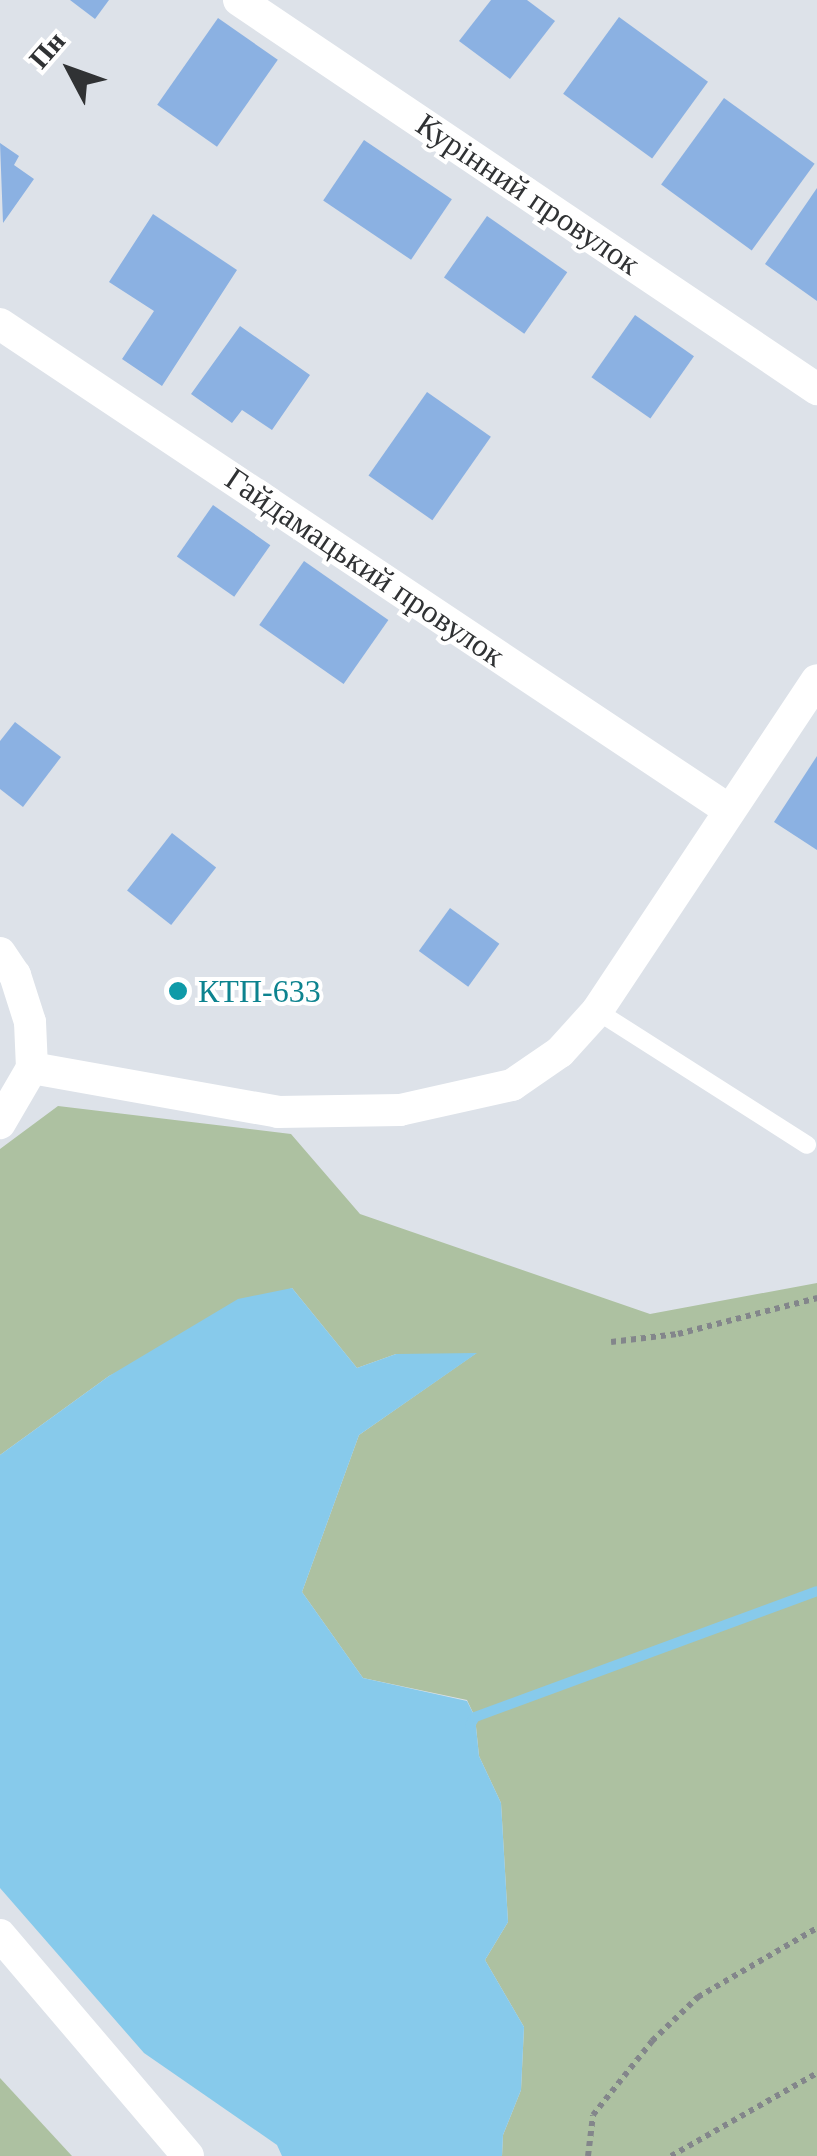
<!DOCTYPE html>
<meta charset="utf-8">
<style>
body{margin:0}
#map{position:relative;width:817px;height:2156px;overflow:hidden;background:#dde2e9;font-family:Georgia,serif}
div>[style]{position:absolute}
[style*='--x']{left:calc(var(--x)*1px);top:calc(var(--y)*1px);width:calc(var(--w)*1px);rotate:calc(var(--a)*1deg)}
.green>*{inset:0;background:#adc1a1}
.water>*{inset:0;background:#87caeb}
.stream>*{height:10px;margin:-5px;padding:0 5px;transform-origin:5px;border-radius:5px;background:#87caeb}
.building>*{inset:0;background:#8bb1e2;transform-origin:0 0}
.path>*{height:6px;margin-top:-3px;transform-origin:0;background:repeating-linear-gradient(90deg,#83868b 0 5px,transparent 0 10px)}
.service>*{height:18px;margin:-9px;padding:0 9px;transform-origin:9px;border-radius:9px;background:#fff}
.minor>*{height:32px;margin:-16px;padding:0 16px;transform-origin:16px;border-radius:16px;background:#fff}
.dots>*{width:28px;height:28px;translate:-50% -50%;box-sizing:border-box;border:5px solid #fff;border-radius:50%}
span{translate:-50% -50%;white-space:nowrap;text-align:center;line-height:1.15;-webkit-text-stroke:8px #fff;paint-order:stroke}
.street-label{font-size:32px;color:#303234}
.culture-label{font-size:32px;color:#0d838f}
.left{translate:0 -50%;text-align:left}
.north{position:absolute;left:20px;top:20px;width:100px;height:100px;-webkit-text-stroke:8px #fff;paint-order:stroke;rotate:311deg;font-size:28px;font-weight:700;line-height:40px;text-align:center;color:#303234}
.north::after{content:'';display:block;margin:auto;width:35px;height:45px;background:#303234;clip-path:polygon(50% 0,100% 100%,50% 72%,0 100%)}
</style>
<div id="map">
<div class="green">
<div style="clip-path:polygon(58px 1106px,291px 1134px,360px 1214px,650px 1314px,817px 1283px,817px 2156px,502px 2156px,503px 2135px,521px 2090px,524px 2027px,485px 1960px,508px 1922px,501px 1803px,479px 1756px,475px 1717px,467px 1700px,363px 1678px,302px 1592px,359px 1435px,475px 1354px,396px 1354px,357px 1368px,292px 1288px,109px 1376px,0 1455px,0 1149px)"></div>
<div style="clip-path:polygon(0 2078px,72px 2156px,0 2156px)"></div>
</div>
<div class="water">
<div style="clip-path:polygon(292px 1288px,357px 1368px,396px 1354px,477px 1353px,359px 1435px,302px 1592px,363px 1678px,467px 1701px,475px 1717px,479px 1756px,501px 1803px,508px 1922px,485px 1960px,524px 2027px,521px 2090px,503px 2135px,502px 2156px,282px 2156px,277px 2145px,144px 2053px,0 1888px,0 1455px,109px 1376px,238px 1299px)"></div>
</div>
<div class="stream">
<div style="--x:470;--y:1725;--w:9;--a:-58"></div>
<div style="--x:475;--y:1717;--w:364;--a:-20.2"></div>
</div>
<div class="building">
<div style="clip-path:polygon(70px 0,109px 0,95px 19px)"></div>
<div style="clip-path:polygon(491px 0,527px 0,555px 21px,510px 79px,459px 41px)"></div>
<div style="left:619px;top:17px;width:110px;height:95px;rotate:36deg"></div>
<div style="left:218px;top:18px;width:73px;height:106px;rotate:35deg"></div>
<div style="left:724px;top:98px;width:112px;height:107px;rotate:36deg"></div>
<div style="left:364px;top:140px;width:106px;height:73px;rotate:34deg"></div>
<div style="clip-path:polygon(0 143px,19px 156px,14px 165px,34px 179px,3px 223px)"></div>
<div style="clip-path:polygon(817px 188px,817px 301px,765px 264px)"></div>
<div style="clip-path:polygon(153px 214px,237px 270px,162px 386px,122px 359px,154px 311px,109px 282px)"></div>
<div style="left:487px;top:216px;width:98px;height:75px;rotate:35deg"></div>
<div style="left:635px;top:315px;width:72px;height:76px;rotate:35deg"></div>
<div style="clip-path:polygon(240px 326px,310px 375px,272px 430px,242px 410px,232px 423px,191px 394px)"></div>
<div style="left:427px;top:392px;width:78px;height:102px;rotate:35deg"></div>
<div style="left:213px;top:505px;width:70px;height:63px;rotate:35deg"></div>
<div style="left:304px;top:561px;width:103px;height:78px;rotate:35deg"></div>
<div style="clip-path:polygon(15px 722px,61px 757px,23px 807px,0 789px,0 741px)"></div>
<div style="clip-path:polygon(817px 756px,817px 850px,774px 822px)"></div>
<div style="left:172px;top:833px;width:56px;height:73px;rotate:38deg"></div>
<div style="left:450px;top:908px;width:61px;height:53px;rotate:36deg"></div>
</div>
<div class="path">
<div style="--x:611;--y:1342;--w:67;--a:-6.8"></div>
<div style="--x:678;--y:1334;--w:144;--a:-14.5"></div>
<div style="--x:588;--y:2156;--w:41;--a:-83"></div>
<div style="--x:593;--y:2115;--w:95;--a:-51.4"></div>
<div style="--x:652;--y:2041;--w:64;--a:-43.7"></div>
<div style="--x:698;--y:1997;--w:138;--a:-30.1"></div>
<div style="--x:671;--y:2156;--w:168;--a:-29.6"></div>
</div>
<div class="service">
<div style="--x:597;--y:1011;--w:249;--a:32.5"></div>
</div>
<div class="minor">
<div style="--x:239;--y:0;--w:697;--a:33.94"></div>
<div style="--x:0;--y:324;--w:876;--a:33.69"></div>
<div style="--x:0;--y:953;--w:27;--a:56"></div>
<div style="--x:15;--y:975;--w:49;--a:72.3"></div>
<div style="--x:30;--y:1022;--w:46;--a:87.5"></div>
<div style="--x:32;--y:1068;--w:64;--a:120.2"></div>
<div style="--x:32;--y:1068;--w:250;--a:10.1"></div>
<div style="--x:278;--y:1112;--w:122;--a:-0.9"></div>
<div style="--x:400;--y:1110;--w:115;--a:-12.6"></div>
<div style="--x:512;--y:1085;--w:58;--a:-34.5"></div>
<div style="--x:560;--y:1052;--w:55;--a:-47.9"></div>
<div style="--x:597;--y:1011;--w:397;--a:-56.4"></div>
<div style="--x:0;--y:1935;--w:290;--a:49.6"></div>
</div>
<div class="dots">
<div style="left:178px;top:991px;background:#0f9aa8"></div>
</div>
<div class="street-label">
<span style="left:528px;top:194px;rotate:34deg">Курінний провулок</span>
<span style="left:365px;top:567px;rotate:34deg">Гайдамацький провулок</span>
</div>
<div class="culture-label">
<span class="left" style="left:198px;top:991px">КТП-633</span>
</div>
<div class="north">Пн</div>
</div>
